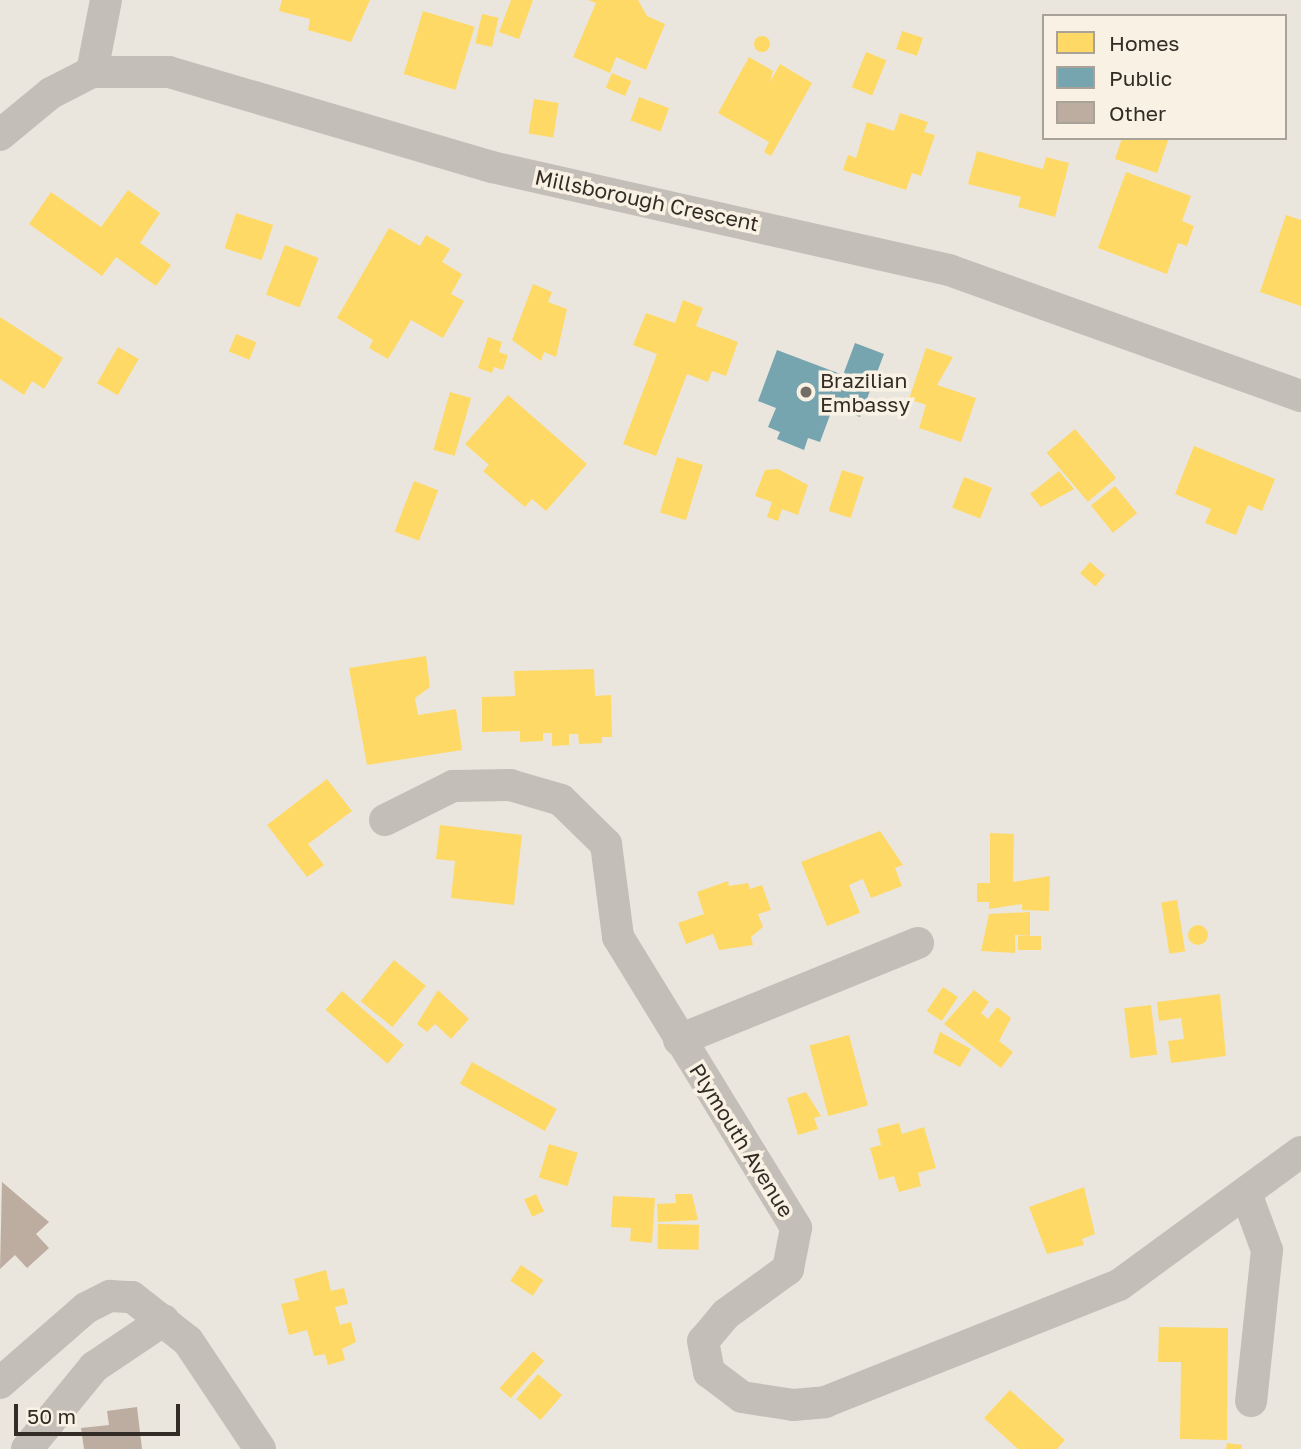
<!DOCTYPE html>
<style>
body{margin:0}
#map{position:relative;width:1301px;height:1449px;overflow:hidden;background:#eae6de;font-family:"Golos Text",sans-serif}
div>[style]{position:absolute}
[style*='--x']{left:calc(var(--x)*1px);top:calc(var(--y)*1px);width:calc(var(--w)*1px);rotate:calc(var(--a)*1deg)}
.homes>*{inset:0;background:#ffd966;transform-origin:0 0}
.round{border-radius:50%}
.public>*{inset:0;background:#76a5af}
.building>*{inset:0;background:#bdaca0}
.minor>*{height:32px;margin:-16px;padding:0 16px;transform-origin:16px;border-radius:16px;background:#c3beb7}
.dots>*{width:19px;height:19px;translate:-50% -50%;box-sizing:border-box;border:4px solid #f8f1e4;border-radius:50%}
span{translate:-50% -50%;white-space:nowrap;text-align:center;line-height:1.15;-webkit-text-stroke:7px #f8f1e4;paint-order:stroke}
.street-label{font-size:21px;color:#332c26}
.poi-label{font-size:21px;color:#332c26}
.left{translate:0 -50%;text-align:left}
.legend{position:absolute;left:1042px;top:14px;width:245px;height:126px;box-sizing:border-box;background:#f8f1e4;border:2px solid #a9a298;margin:0;padding:9px 12px;list-style:none;font-size:21px;color:#332c26}
.legend li{display:flex;align-items:center;gap:14px;height:35px}
.legend b{width:35px;border:2px solid #a9a298}
.scale{position:absolute;left:14px;top:1404px;width:166px;height:32px;box-sizing:border-box;border:4px solid #332c26;border-top:0;padding-left:9px;font-size:21px;line-height:24px;white-space:nowrap;color:#332c26;-webkit-text-stroke:5px #f8f1e4;paint-order:stroke}
</style>
<div id="map">
<div class="homes">
<div style="clip-path:polygon(282px 0,370px 0,351px 42px,308px 30px,310px 19px,279px 11px)"></div>
<div style="clip-path:polygon(511px 0,533px 0,519px 39px,499px 32px)"></div>
<div style="clip-path:polygon(588px 0,638px 0,647px 16px,665px 24px,646px 70px,616px 57px,610px 73px,573px 57px,596px 3px)"></div>
<div style="left:423px;top:11px;width:54px;height:66px;rotate:17deg"></div>
<div style="left:482px;top:14px;width:17px;height:30px;rotate:13deg"></div>
<div style="left:902px;top:31px;width:22px;height:19px;rotate:18deg"></div>
<div class="round" style="left:754px;top:36px;width:16px;height:16px"></div>
<div style="left:866px;top:52px;width:22px;height:38px;rotate:22deg"></div>
<div style="clip-path:polygon(749px 57px,773px 71px,770px 82px,780px 64px,812px 83px,771px 156px,764px 152px,769px 142px,718px 113px)"></div>
<div style="left:612px;top:73px;width:21px;height:16px;rotate:23deg"></div>
<div style="left:639px;top:97px;width:32px;height:25px;rotate:20deg"></div>
<div style="left:534px;top:99px;width:25px;height:35px;rotate:9deg"></div>
<div style="clip-path:polygon(900px 113px,928px 122px,924px 132px,935px 135px,921px 176px,912px 173px,906px 190px,843px 170px,848px 155px,856px 158px,867px 122px,894px 131px)"></div>
<div style="clip-path:polygon(1122px 138px,1169px 138px,1157px 173px,1115px 159px)"></div>
<div style="clip-path:polygon(977px 151px,1043px 169px,1046px 157px,1069px 163px,1055px 217px,1018px 207px,1021px 197px,968px 184px)"></div>
<div style="clip-path:polygon(1126px 172px,1191px 196px,1182px 221px,1194px 226px,1187px 246px,1178px 243px,1167px 274px,1098px 248px)"></div>
<div style="clip-path:polygon(128px 190px,160px 213px,140px 243px,171px 265px,156px 286px,116px 257px,102px 276px,29px 224px,51px 192px,101px 227px)"></div>
<div style="left:236px;top:213px;width:39px;height:37px;rotate:18deg"></div>
<div style="clip-path:polygon(1286px 215px,1301px 220px,1301px 306px,1260px 292px)"></div>
<div style="clip-path:polygon(389px 228px,420px 246px,426px 235px,450px 249px,442px 262px,462px 274px,451px 294px,464px 301px,443px 338px,411px 320px,388px 359px,369px 348px,373px 340px,337px 318px)"></div>
<div style="left:285px;top:245px;width:36px;height:53px;rotate:21deg"></div>
<div style="clip-path:polygon(533px 284px,552px 292px,548px 302px,567px 309px,556px 357px,544px 352px,541px 361px,512px 340px)"></div>
<div style="clip-path:polygon(683px 300px,703px 308px,696px 326px,738px 342px,726px 376px,712px 371px,708px 382px,687px 374px,656px 456px,623px 444px,657px 354px,633px 345px,646px 313px,675px 323px)"></div>
<div style="clip-path:polygon(0 317px,63px 358px,44px 389px,32px 381px,24px 395px,0 379px)"></div>
<div style="left:236px;top:334px;width:22px;height:19px;rotate:22deg"></div>
<div style="clip-path:polygon(488px 337px,502px 342px,499px 352px,508px 355px,503px 370px,494px 367px,492px 373px,478px 368px)"></div>
<div style="left:118px;top:347px;width:24px;height:42px;rotate:30deg"></div>
<div style="clip-path:polygon(926px 348px,953px 357px,937px 385px,976px 398px,961px 442px,919px 428px,926px 405px,909px 399px)"></div>
<div style="left:450px;top:392px;width:22px;height:60px;rotate:16deg"></div>
<div style="clip-path:polygon(508px 395px,587px 464px,546px 511px,532px 499px,525px 507px,483px 471px,489px 465px,465px 444px)"></div>
<div style="left:1075px;top:429px;width:64px;height:37px;rotate:50deg"></div>
<div style="clip-path:polygon(1194px 446px,1275px 479px,1262px 511px,1248px 505px,1236px 535px,1205px 523px,1211px 509px,1175px 494px)"></div>
<div style="left:677px;top:457px;width:27px;height:58px;rotate:17deg"></div>
<div style="clip-path:polygon(778px 469px,808px 485px,798px 515px,782px 509px,778px 521px,767px 517px,772px 502px,755px 496px,765px 470px)"></div>
<div style="left:842px;top:470px;width:23px;height:43px;rotate:18deg"></div>
<div style="clip-path:polygon(1059px 471px,1074px 489px,1041px 507px,1030px 494px)"></div>
<div style="left:964px;top:477px;width:30px;height:33px;rotate:21deg"></div>
<div style="left:414px;top:481px;width:26px;height:54px;rotate:21deg"></div>
<div style="left:1115px;top:486px;width:35px;height:31px;rotate:51deg"></div>
<div style="left:1090px;top:562px;width:20px;height:15px;rotate:41deg"></div>
<div style="clip-path:polygon(426px 656px,430px 687px,415px 698px,418px 715px,456px 709px,462px 750px,367px 765px,349px 668px)"></div>
<div style="clip-path:polygon(594px 669px,595px 696px,611px 695px,612px 737px,602px 737px,602px 743px,579px 744px,578px 734px,569px 734px,569px 745px,552px 746px,552px 733px,543px 733px,543px 741px,520px 742px,520px 731px,482px 732px,482px 697px,515px 696px,514px 671px)"></div>
<div style="clip-path:polygon(327px 779px,352px 811px,308px 844px,324px 865px,307px 877px,267px 825px)"></div>
<div style="clip-path:polygon(440px 825px,522px 835px,514px 905px,451px 898px,455px 861px,436px 859px)"></div>
<div style="clip-path:polygon(880px 831px,903px 865px,895px 868px,902px 886px,871px 898px,863px 879px,849px 885px,860px 913px,827px 926px,801px 862px)"></div>
<div style="clip-path:polygon(990px 833px,1014px 834px,1013px 882px,1050px 876px,1049px 911px,1022px 910px,1022px 904px,989px 909px,989px 902px,977px 902px,977px 883px,990px 883px)"></div>
<div style="clip-path:polygon(728px 881px,729px 886px,748px 883px,750px 889px,762px 885px,771px 910px,758px 914px,763px 927px,751px 937px,753px 945px,719px 950px,713px 934px,686px 944px,678px 923px,704px 914px,697px 892px)"></div>
<div style="left:1177px;top:900px;width:52px;height:16px;rotate:81deg"></div>
<div style="clip-path:polygon(1030px 912px,1030px 936px,1015px 935px,1015px 953px,981px 951px,989px 914px)"></div>
<div class="round" style="left:1188px;top:925px;width:20px;height:20px"></div>
<div style="left:1041px;top:936px;width:14px;height:23px;rotate:90deg"></div>
<div style="left:394px;top:960px;width:41px;height:53px;rotate:39deg"></div>
<div style="left:943px;top:987px;width:18px;height:29px;rotate:34deg"></div>
<div style="clip-path:polygon(438px 990px,469px 1019px,451px 1039px,435px 1024px,427px 1032px,417px 1024px)"></div>
<div style="clip-path:polygon(974px 990px,989px 1002px,981px 1013px,988px 1019px,997px 1007px,1011px 1018px,999px 1041px,1013px 1052px,1001px 1068px,944px 1024px)"></div>
<div style="left:342px;top:991px;width:82px;height:25px;rotate:41deg"></div>
<div style="clip-path:polygon(1220px 994px,1226px 1056px,1171px 1063px,1168px 1041px,1184px 1039px,1181px 1018px,1159px 1021px,1157px 1002px)"></div>
<div style="left:1151px;top:1005px;width:50px;height:27px;rotate:83deg"></div>
<div style="clip-path:polygon(940px 1032px,971px 1049px,960px 1067px,933px 1053px)"></div>
<div style="left:849px;top:1035px;width:73px;height:41px;rotate:75deg"></div>
<div style="left:472px;top:1062px;width:97px;height:25px;rotate:29deg"></div>
<div style="clip-path:polygon(806px 1092px,821px 1116px,814px 1118px,818px 1129px,798px 1135px,787px 1098px)"></div>
<div style="clip-path:polygon(899px 1123px,902px 1134px,924px 1127px,936px 1168px,918px 1173px,921px 1186px,899px 1192px,894px 1176px,879px 1180px,870px 1148px,881px 1145px,877px 1129px)"></div>
<div style="left:549px;top:1144px;width:30px;height:35px;rotate:17deg"></div>
<div style="clip-path:polygon(1084px 1187px,1095px 1234px,1082px 1239px,1084px 1245px,1047px 1254px,1029px 1207px)"></div>
<div style="left:536px;top:1194px;width:19px;height:13px;rotate:65deg"></div>
<div style="clip-path:polygon(675px 1194px,692px 1194px,698px 1220px,658px 1222px,657px 1204px,676px 1203px)"></div>
<div style="clip-path:polygon(613px 1196px,655px 1198px,652px 1243px,630px 1241px,631px 1228px,611px 1227px)"></div>
<div style="left:658px;top:1224px;width:41px;height:25px;rotate:1deg"></div>
<div style="left:521px;top:1265px;width:27px;height:19px;rotate:34deg"></div>
<div style="clip-path:polygon(326px 1270px,331px 1291px,344px 1288px,348px 1304px,335px 1307px,340px 1325px,351px 1322px,356px 1342px,342px 1349px,345px 1360px,328px 1365px,325px 1354px,314px 1356px,307px 1330px,289px 1335px,281px 1304px,299px 1300px,294px 1279px)"></div>
<div style="clip-path:polygon(1159px 1327px,1228px 1328px,1227px 1440px,1180px 1439px,1181px 1362px,1158px 1362px)"></div>
<div style="left:533px;top:1351px;width:15px;height:50px;rotate:42deg"></div>
<div style="left:538px;top:1374px;width:32px;height:33px;rotate:41deg"></div>
<div style="clip-path:polygon(1010px 1390px,1065px 1440px,1057px 1449px,1018px 1449px,984px 1418px)"></div>
<div style="clip-path:polygon(1227px 1443px,1242px 1445px,1241px 1449px,1226px 1449px)"></div>
</div>
<div class="public">
<div style="clip-path:polygon(855px 343px,884px 354px,860px 417px,833px 407px,820px 442px,808px 438px,804px 450px,777px 439px,780px 432px,768px 427px,776px 408px,758px 401px,777px 350px,843px 375px)"></div>
</div>
<div class="building">
<div style="clip-path:polygon(2px 1182px,49px 1222px,36px 1234px,49px 1248px,27px 1268px,15px 1255px,0 1269px)"></div>
<div style="clip-path:polygon(137px 1407px,142px 1449px,84px 1449px,81px 1428px,109px 1425px,107px 1411px)"></div>
</div>
<div class="minor">
<div style="--x:92;--y:72;--w:73;--a:-79"></div>
<div style="--x:0;--y:135;--w:66;--a:-39.5"></div>
<div style="--x:51;--y:93;--w:46;--a:-27.1"></div>
<div style="--x:92;--y:72;--w:77;--a:0"></div>
<div style="--x:169;--y:72;--w:337;--a:16.4"></div>
<div style="--x:492;--y:167;--w:468;--a:12.7"></div>
<div style="--x:949;--y:270;--w:374;--a:19.7"></div>
<div style="--x:385;--y:820;--w:76;--a:-26.6"></div>
<div style="--x:453;--y:786;--w:57;--a:-1"></div>
<div style="--x:510;--y:785;--w:53;--a:16.4"></div>
<div style="--x:561;--y:800;--w:63;--a:44.4"></div>
<div style="--x:606;--y:844;--w:94;--a:82.6"></div>
<div style="--x:618;--y:937;--w:341;--a:58.5"></div>
<div style="--x:796;--y:1228;--w:42;--a:101"></div>
<div style="--x:788;--y:1269;--w:77;--a:144"></div>
<div style="--x:726;--y:1314;--w:35;--a:130"></div>
<div style="--x:703;--y:1341;--w:32;--a:79"></div>
<div style="--x:709;--y:1372;--w:41;--a:37.1"></div>
<div style="--x:742;--y:1397;--w:52;--a:8.9"></div>
<div style="--x:793;--y:1405;--w:32;--a:-5"></div>
<div style="--x:825;--y:1402;--w:316;--a:-21.7"></div>
<div style="--x:1119;--y:1285;--w:225;--a:-36.2"></div>
<div style="--x:679;--y:1040;--w:258;--a:-22.1"></div>
<div style="--x:1247;--y:1196;--w:58;--a:69.7"></div>
<div style="--x:1267;--y:1250;--w:152;--a:96"></div>
<div style="--x:0;--y:1383;--w:114;--a:-41.1"></div>
<div style="--x:86;--y:1308;--w:27;--a:-27"></div>
<div style="--x:110;--y:1296;--w:22;--a:3"></div>
<div style="--x:132;--y:1297;--w:71;--a:38.2"></div>
<div style="--x:188;--y:1341;--w:130;--a:56.3"></div>
<div style="--x:27;--y:1449;--w:106;--a:-50.7"></div>
<div style="--x:94;--y:1367;--w:84;--a:-33.9"></div>
</div>
<div class="dots">
<div style="left:806px;top:392px;background:#736d66"></div>
</div>
<div class="street-label">
<span style="left:647px;top:200px;rotate:12deg">Millsborough Crescent</span>
<span style="left:742px;top:1140px;rotate:58deg">Plymouth Avenue</span>
</div>
<div class="poi-label">
<span class="left" style="left:820px;top:392px">Brazilian<br>Embassy</span>
</div>
<ul class="legend">
<li><b style="height:19px;background:#ffd966"></b>Homes</li>
<li><b style="height:19px;background:#76a5af"></b>Public</li>
<li><b style="height:19px;background:#bdaca0"></b>Other</li>
</ul>
<div class="scale">50 m</div>
</div>
